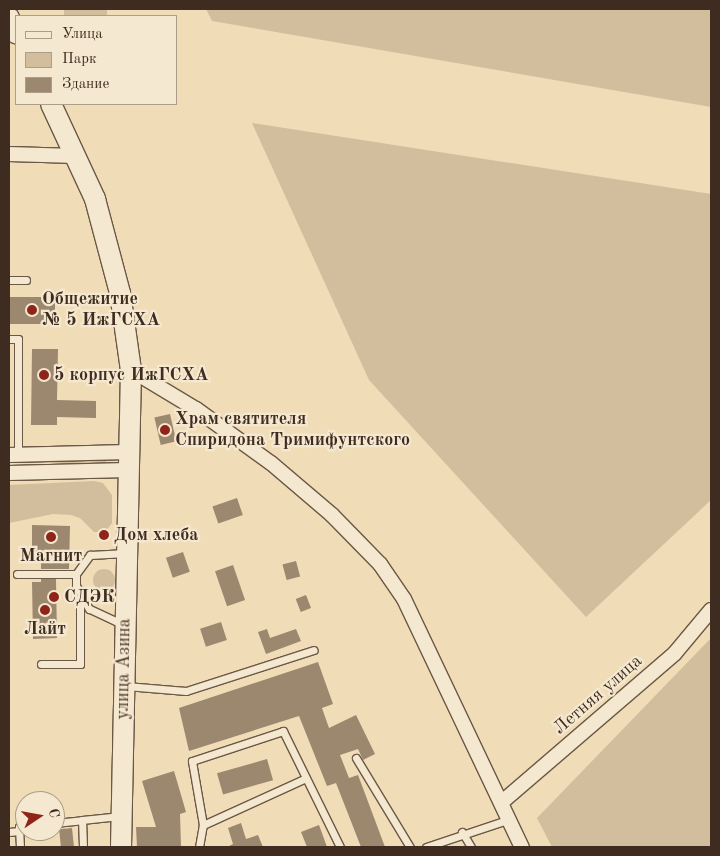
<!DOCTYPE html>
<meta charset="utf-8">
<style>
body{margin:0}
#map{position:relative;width:720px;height:856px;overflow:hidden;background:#f0dcb7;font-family:"Old Standard TT",serif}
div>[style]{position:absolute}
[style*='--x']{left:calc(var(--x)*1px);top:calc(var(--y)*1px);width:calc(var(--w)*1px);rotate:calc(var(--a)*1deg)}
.green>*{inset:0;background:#d2be9d;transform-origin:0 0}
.round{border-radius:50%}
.building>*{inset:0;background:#9b886f;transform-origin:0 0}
.roads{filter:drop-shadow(1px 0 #6b5846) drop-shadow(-1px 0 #6b5846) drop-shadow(0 1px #6b5846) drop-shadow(0 -1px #6b5846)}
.lane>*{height:7px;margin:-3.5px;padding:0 3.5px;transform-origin:3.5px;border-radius:3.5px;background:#f5e8d0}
.street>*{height:14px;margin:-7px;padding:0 7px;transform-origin:7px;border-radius:7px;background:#f5e8d0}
.secondary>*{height:20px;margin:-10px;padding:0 10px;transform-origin:10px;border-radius:10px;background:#f5e8d0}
.dots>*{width:14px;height:14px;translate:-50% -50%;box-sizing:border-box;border:2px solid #f5e8d0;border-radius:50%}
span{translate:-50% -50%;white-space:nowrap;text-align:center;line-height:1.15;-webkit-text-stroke:4.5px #f5e8d0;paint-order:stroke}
.poi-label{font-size:18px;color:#3f2c20;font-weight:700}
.left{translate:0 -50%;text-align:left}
.street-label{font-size:18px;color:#3f2c20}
.frame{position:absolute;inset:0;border:10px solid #3f2c20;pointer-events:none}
.legend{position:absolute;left:15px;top:15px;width:162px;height:90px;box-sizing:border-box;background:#f5e8d0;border:1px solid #ac9d8a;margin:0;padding:6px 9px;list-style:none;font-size:15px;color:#3f2c20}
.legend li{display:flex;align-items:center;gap:10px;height:25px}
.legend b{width:25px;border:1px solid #ac9d8a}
.north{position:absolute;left:15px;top:791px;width:50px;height:50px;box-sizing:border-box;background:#f5e8d0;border:1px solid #ac9d8a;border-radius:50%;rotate:78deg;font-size:14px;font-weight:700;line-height:20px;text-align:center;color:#3f2c20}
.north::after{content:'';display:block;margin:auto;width:18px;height:22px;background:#8f2418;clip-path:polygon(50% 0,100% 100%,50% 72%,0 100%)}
</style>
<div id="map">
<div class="green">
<div style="left:64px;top:9px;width:43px;height:8px"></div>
<div style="clip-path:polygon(206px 9px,711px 9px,711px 107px,212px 21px)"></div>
<div style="clip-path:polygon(252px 123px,711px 194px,711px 500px,586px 617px,369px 380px)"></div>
<div style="left:106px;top:456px;width:7px;height:97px;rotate:90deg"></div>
<div style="clip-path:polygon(94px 481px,103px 483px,112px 495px,112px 523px,105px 532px,94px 532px,80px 518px,71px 515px,53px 514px,9px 523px,9px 485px)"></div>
<div class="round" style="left:93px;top:569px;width:22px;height:22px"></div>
<div style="clip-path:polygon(711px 638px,711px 847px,552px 847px,537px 818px)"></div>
</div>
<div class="building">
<div style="left:9px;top:297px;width:46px;height:27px"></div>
<div style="clip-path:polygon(32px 349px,58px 349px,57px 400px,96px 401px,96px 418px,57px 417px,57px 425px,31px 425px)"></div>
<div style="left:170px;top:414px;width:28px;height:16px;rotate:77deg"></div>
<div style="left:237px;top:498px;width:18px;height:26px;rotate:71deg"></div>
<div style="clip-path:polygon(32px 525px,70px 526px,69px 569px,41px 569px,41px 554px,32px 554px)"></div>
<div style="left:183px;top:552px;width:21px;height:18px;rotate:71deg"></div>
<div style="left:296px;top:561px;width:16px;height:14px;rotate:75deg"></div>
<div style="left:233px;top:565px;width:37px;height:19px;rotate:71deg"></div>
<div style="clip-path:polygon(41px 579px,56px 579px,57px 638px,33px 639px,32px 582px,41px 582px)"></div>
<div style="left:306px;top:595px;width:14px;height:11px;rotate:69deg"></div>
<div style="left:221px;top:622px;width:19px;height:22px;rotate:72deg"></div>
<div style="clip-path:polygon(267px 629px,270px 638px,296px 629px,301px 641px,266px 654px,258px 632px)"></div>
<div style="clip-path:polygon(318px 662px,333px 704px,322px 708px,329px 728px,356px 715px,375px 754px,363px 760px,358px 749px,340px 755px,349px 778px,358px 775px,385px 847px,361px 847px,336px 783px,327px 786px,299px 716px,189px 751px,179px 708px)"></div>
<div style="left:267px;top:759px;width:22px;height:52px;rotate:74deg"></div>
<div style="clip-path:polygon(174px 771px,186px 812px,180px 814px,181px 847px,137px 847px,136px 827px,156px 827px,142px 781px)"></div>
<div style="clip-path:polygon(241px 823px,246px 839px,258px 835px,263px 847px,227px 847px,233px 844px,228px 828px)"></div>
<div style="clip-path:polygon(319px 825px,327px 847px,307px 847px,301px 832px)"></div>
<div style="left:72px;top:828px;width:19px;height:13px;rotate:84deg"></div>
</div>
<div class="roads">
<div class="lane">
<div style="--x:9;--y:280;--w:17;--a:0"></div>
<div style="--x:9;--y:339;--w:9;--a:0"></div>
<div style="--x:18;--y:339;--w:114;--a:90"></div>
<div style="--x:17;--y:574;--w:59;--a:0"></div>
<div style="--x:124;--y:625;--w:38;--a:-155"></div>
<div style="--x:89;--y:609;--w:26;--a:-119"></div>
<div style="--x:76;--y:586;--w:12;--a:-90"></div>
<div style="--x:76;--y:574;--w:24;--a:-54"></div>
<div style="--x:90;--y:555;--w:36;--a:-3"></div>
<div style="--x:41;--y:664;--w:39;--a:0"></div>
<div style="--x:80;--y:664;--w:67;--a:-90"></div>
<div style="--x:126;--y:686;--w:60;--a:4.8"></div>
<div style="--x:186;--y:691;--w:134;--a:-17.8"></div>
<div style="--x:356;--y:758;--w:104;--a:58.8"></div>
<div style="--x:55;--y:823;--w:27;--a:-6"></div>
<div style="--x:203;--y:825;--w:113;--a:-24.5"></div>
<div style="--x:9;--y:832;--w:10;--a:-6"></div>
<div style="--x:462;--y:832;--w:17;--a:59"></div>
<div style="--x:20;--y:847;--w:20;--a:-93"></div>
<div style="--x:19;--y:827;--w:6;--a:0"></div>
<div style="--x:83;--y:847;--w:27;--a:-92"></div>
<div style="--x:82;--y:820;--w:37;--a:-6"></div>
<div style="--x:199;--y:847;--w:22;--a:-80"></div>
<div style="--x:203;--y:825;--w:65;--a:-99.8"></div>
<div style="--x:192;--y:761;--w:96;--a:-18.2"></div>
<div style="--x:283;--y:731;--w:129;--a:63.8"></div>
<div style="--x:426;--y:847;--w:89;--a:-18.4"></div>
</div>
<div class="street">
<div style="--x:9;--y:154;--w:67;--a:1.7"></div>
<div style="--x:131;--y:370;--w:76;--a:31"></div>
<div style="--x:196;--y:409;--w:92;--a:35.8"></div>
<div style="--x:271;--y:463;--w:80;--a:40.4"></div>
<div style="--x:332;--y:515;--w:69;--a:45.6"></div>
<div style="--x:380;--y:564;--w:42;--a:55.6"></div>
<div style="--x:404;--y:599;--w:275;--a:64.6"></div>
<div style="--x:9;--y:455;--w:119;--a:-1.4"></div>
<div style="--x:9;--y:473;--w:119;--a:-1.4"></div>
<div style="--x:502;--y:802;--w:228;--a:-40.7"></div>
<div style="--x:675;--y:653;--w:56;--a:-50.1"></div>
</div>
<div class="secondary">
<div style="--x:9;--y:18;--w:17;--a:65"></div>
<div style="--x:51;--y:104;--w:105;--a:65.1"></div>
<div style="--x:95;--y:199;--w:97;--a:75.1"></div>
<div style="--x:120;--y:293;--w:78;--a:81.9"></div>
<div style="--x:131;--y:370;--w:477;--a:91.2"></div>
</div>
</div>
<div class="dots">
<div style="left:32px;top:310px;background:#8f2418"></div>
<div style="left:44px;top:375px;background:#8f2418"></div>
<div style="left:165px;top:430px;background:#8f2418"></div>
<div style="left:104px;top:535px;background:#8f2418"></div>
<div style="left:51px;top:537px;background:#8f2418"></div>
<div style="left:54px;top:597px;background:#8f2418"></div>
<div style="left:45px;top:610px;background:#8f2418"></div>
</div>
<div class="poi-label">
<span class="left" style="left:42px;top:310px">Общежитие<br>№ 5 ИжГСХА</span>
<span class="left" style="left:54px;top:375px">5 корпус ИжГСХА</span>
<span class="left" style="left:175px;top:430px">Храм святителя<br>Спиридона Тримифунтского</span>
<span class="left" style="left:114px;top:535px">Дом хлеба</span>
<span style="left:51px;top:556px">Магнит</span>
<span class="left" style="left:64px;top:597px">СДЭК</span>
<span style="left:45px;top:629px">Лайт</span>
</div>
<div class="street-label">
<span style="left:124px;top:669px;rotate:-89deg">улица Азина</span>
<span style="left:598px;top:695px;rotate:-41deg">Летняя улица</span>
</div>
<div class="frame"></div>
<ul class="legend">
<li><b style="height:6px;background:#f5e8d0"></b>Улица</li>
<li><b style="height:14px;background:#d2be9d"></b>Парк</li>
<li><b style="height:14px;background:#9b886f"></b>Здание</li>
</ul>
<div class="north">С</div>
</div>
